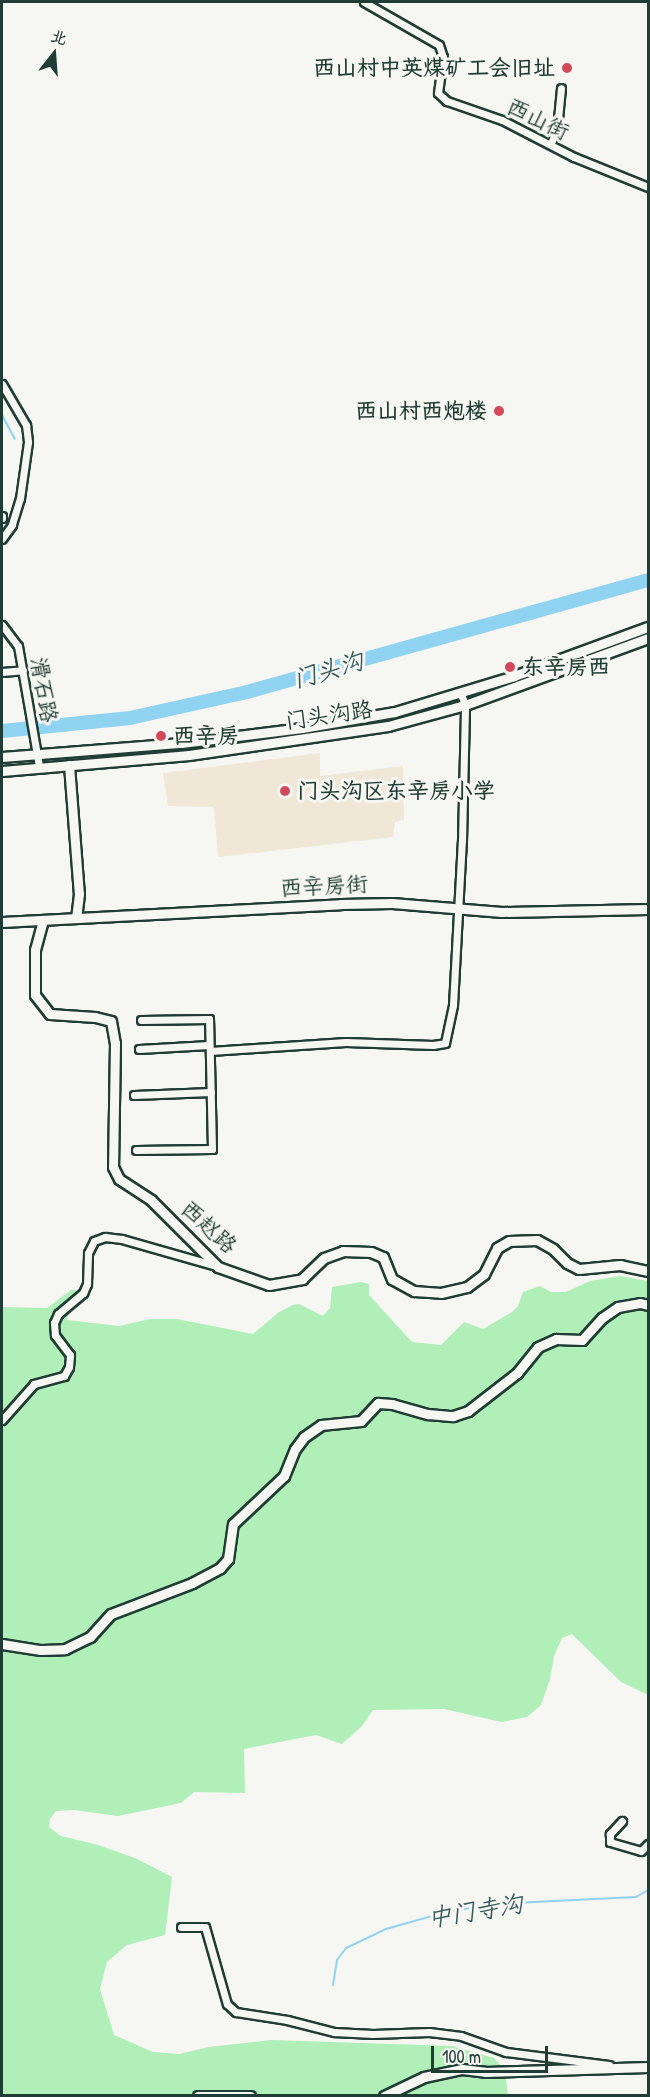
<!DOCTYPE html>
<meta charset="utf-8">
<style>
body{margin:0}
#map{position:relative;width:650px;height:2097px;overflow:hidden;background:#f6f6f2;font-family:"Patrick Hand","LXGW WenKai TC",sans-serif}
div>[style]{position:absolute}
[style*='--x']{left:calc(var(--x)*1px);top:calc(var(--y)*1px);width:calc(var(--w)*1px);rotate:calc(var(--a)*1deg)}
.built>*{inset:0;background:#f0e7d6}
.green>*{inset:0;background:#b0efb7}
.stream>*{height:2px;margin:-1px;padding:0 1px;transform-origin:1px;border-radius:1px;background:#8fd3f1}
.river>*{height:14px;margin:-7px;padding:0 7px;transform-origin:7px;border-radius:7px;background:#8fd3f1}
.roads{filter:drop-shadow(2px 0 #1f3d34) drop-shadow(-2px 0 #1f3d34) drop-shadow(0 2px #1f3d34) drop-shadow(0 -2px #1f3d34)}
.street>*{height:7px;margin:-3.5px;padding:0 3.5px;transform-origin:3.5px;border-radius:3.5px;background:#f6f6f2}
.secondary>*{height:9px;margin:-4.5px;padding:0 4.5px;transform-origin:4.5px;border-radius:4.5px;background:#f6f6f2}
.dots>*{width:16px;height:16px;translate:-50% -50%;box-sizing:border-box;border:3px solid #f6f6f2;border-radius:50%}
span{translate:-50% -50%;white-space:nowrap;text-align:center;line-height:1.15;-webkit-text-stroke:6px #f6f6f2;paint-order:stroke}
.poi-label{font-size:22px;color:#1f3d34;font-weight:700}
.right{translate:-100% -50%;text-align:right}
.left{translate:0 -50%;text-align:left}
.street-label{font-size:22px;color:#1f3d34}
.water-label{font-size:24px;color:#355b5a;font-style:italic}
.frame{position:absolute;inset:0;border:3px solid #1f3d34;pointer-events:none}
.north{position:absolute;left:24px;top:24px;width:60px;height:60px;-webkit-text-stroke:4px #f6f6f2;paint-order:stroke;rotate:17deg;font-size:16px;font-weight:700;line-height:24px;text-align:center;color:#1f3d34}
.north::after{content:'';display:block;margin:auto;width:21px;height:27px;background:#1f3d34;clip-path:polygon(50% 0,100% 100%,50% 72%,0 100%)}
.scale{position:absolute;left:431px;top:2046px;width:117px;height:27px;box-sizing:border-box;border:3px solid #1f3d34;border-top:0;padding-left:8px;font-size:18px;line-height:21px;white-space:nowrap;color:#1f3d34;-webkit-text-stroke:4px #f6f6f2;paint-order:stroke}
</style>
<div id="map">
<div class="built">
<div style="clip-path:polygon(320px 753px,320px 776px,403px 766px,404px 820px,395px 822px,393px 837px,218px 857px,214px 807px,168px 806px,163px 773px)"></div>
</div>
<div class="green">
<div style="clip-path:polygon(620px 1276px,648px 1281px,648px 1695px,621px 1682px,572px 1634px,562px 1638px,554px 1656px,550px 1679px,541px 1705px,527px 1717px,502px 1722px,444px 1709px,373px 1710px,362px 1726px,342px 1744px,316px 1735px,244px 1749px,245px 1793px,194px 1792px,181px 1803px,118px 1816px,74px 1810px,56px 1811px,50px 1819px,49px 1827px,61px 1836px,98px 1845px,135px 1858px,172px 1877px,165px 1935px,127px 1945px,107px 1962px,100px 1989px,114px 2035px,153px 2052px,179px 2054px,209px 2047px,271px 2040px,452px 2046px,494px 2058px,505px 2070px,508px 2095px,2px 2096px,2px 1307px,47px 1308px,71px 1290px,76px 1290px,81px 1300px,77px 1307px,69px 1310px,67px 1320px,119px 1326px,150px 1319px,177px 1319px,253px 1334px,279px 1312px,293px 1305px,299px 1304px,323px 1316px,330px 1308px,332px 1287px,361px 1282px,369px 1284px,369px 1295px,412px 1342px,441px 1345px,464px 1322px,483px 1329px,512px 1312px,518px 1306px,523px 1292px,540px 1286px,551px 1292px,566px 1292px,590px 1281px)"></div>
</div>
<div class="stream">
<div style="--x:2;--y:415;--w:27;--a:62"></div>
<div style="--x:333;--y:1985;--w:25;--a:-81"></div>
<div style="--x:337;--y:1960;--w:15;--a:-53"></div>
<div style="--x:346;--y:1948;--w:44;--a:-25.4"></div>
<div style="--x:386;--y:1929;--w:62;--a:-15.8"></div>
<div style="--x:446;--y:1912;--w:49;--a:-9.5"></div>
<div style="--x:494;--y:1904;--w:142;--a:-2.8"></div>
<div style="--x:636;--y:1897;--w:14;--a:-30"></div>
</div>
<div class="river">
<div style="--x:2;--y:731;--w:129;--a:-5.8"></div>
<div style="--x:130;--y:718;--w:120;--a:-12.5"></div>
<div style="--x:247;--y:692;--w:416;--a:-15.6"></div>
</div>
<div class="roads">
<div class="street">
<div style="--x:364;--y:2;--w:86;--a:29.8"></div>
<div style="--x:439;--y:45;--w:13;--a:72"></div>
<div style="--x:443;--y:57;--w:36;--a:98"></div>
<div style="--x:438;--y:93;--w:12;--a:42"></div>
<div style="--x:447;--y:101;--w:58;--a:19.1"></div>
<div style="--x:502;--y:120;--w:81;--a:27.2"></div>
<div style="--x:574;--y:157;--w:80;--a:22.1"></div>
<div style="--x:551;--y:143;--w:15;--a:-67"></div>
<div style="--x:557;--y:129;--w:41;--a:-84.4"></div>
<div style="--x:2;--y:384;--w:48;--a:59.7"></div>
<div style="--x:26;--y:425;--w:17;--a:83"></div>
<div style="--x:28;--y:442;--w:57;--a:98.1"></div>
<div style="--x:20;--y:498;--w:28;--a:107"></div>
<div style="--x:12;--y:525;--w:17;--a:126"></div>
<div style="--x:2;--y:516;--w:2;--a:90"></div>
<div style="--x:2;--y:625;--w:26;--a:53"></div>
<div style="--x:18;--y:646;--w:122;--a:80.1"></div>
<div style="--x:2;--y:672;--w:21;--a:-5"></div>
<div style="--x:139;--y:1049;--w:70;--a:-3.3"></div>
<div style="--x:210;--y:1051;--w:136;--a:-3.8"></div>
<div style="--x:346;--y:1042;--w:87;--a:2"></div>
<div style="--x:433;--y:1045;--w:12;--a:-9"></div>
<div style="--x:445;--y:1043;--w:39;--a:-78"></div>
<div style="--x:453;--y:1005;--w:164;--a:-86.9"></div>
<div style="--x:462;--y:841;--w:136;--a:-88.7"></div>
<div style="--x:465;--y:705;--w:12;--a:-110"></div>
<div style="--x:134;--y:1095;--w:77;--a:-2.2"></div>
<div style="--x:136;--y:1150;--w:76;--a:-0.8"></div>
<div style="--x:212;--y:1149;--w:130;--a:-91.3"></div>
<div style="--x:209;--y:1019;--w:68;--a:179.2"></div>
<div style="--x:2;--y:1420;--w:48;--a:-48.4"></div>
<div style="--x:34;--y:1384;--w:31;--a:-15"></div>
<div style="--x:64;--y:1376;--w:10;--a:-61"></div>
<div style="--x:69;--y:1367;--w:12;--a:-85"></div>
<div style="--x:70;--y:1355;--w:25;--a:-127"></div>
<div style="--x:55;--y:1335;--w:12;--a:-95"></div>
<div style="--x:54;--y:1323;--w:10;--a:-66"></div>
<div style="--x:58;--y:1314;--w:33;--a:-40"></div>
<div style="--x:83;--y:1293;--w:10;--a:-66"></div>
<div style="--x:87;--y:1284;--w:31;--a:-88"></div>
<div style="--x:88;--y:1253;--w:13;--a:-63"></div>
<div style="--x:94;--y:1241;--w:12;--a:-20"></div>
<div style="--x:105;--y:1237;--w:17;--a:7"></div>
<div style="--x:122;--y:1239;--w:98;--a:16"></div>
<div style="--x:622;--y:1821;--w:18;--a:133"></div>
<div style="--x:610;--y:1834;--w:8;--a:90"></div>
<div style="--x:610;--y:1842;--w:32;--a:16"></div>
<div style="--x:641;--y:1851;--w:10;--a:-45"></div>
<div style="--x:181;--y:1927;--w:24;--a:0"></div>
<div style="--x:205;--y:1927;--w:80;--a:74.1"></div>
<div style="--x:227;--y:2004;--w:12;--a:42"></div>
<div style="--x:236;--y:2012;--w:52;--a:8.9"></div>
<div style="--x:287;--y:2020;--w:49;--a:14.3"></div>
<div style="--x:334;--y:2032;--w:39;--a:3"></div>
<div style="--x:373;--y:2034;--w:56;--a:-2"></div>
<div style="--x:429;--y:2032;--w:32;--a:7"></div>
<div style="--x:461;--y:2036;--w:48;--a:19.6"></div>
<div style="--x:506;--y:2052;--w:104;--a:7.2"></div>
</div>
<div class="secondary">
<div style="--x:2;--y:757;--w:180;--a:-4.5"></div>
<div style="--x:181;--y:743;--w:122;--a:-7.1"></div>
<div style="--x:302;--y:728;--w:94;--a:-9.8"></div>
<div style="--x:395;--y:712;--w:124;--a:-16.8"></div>
<div style="--x:514;--y:676;--w:143;--a:-20.1"></div>
<div style="--x:69;--y:765;--w:129;--a:85.6"></div>
<div style="--x:79;--y:894;--w:23;--a:97"></div>
<div style="--x:2;--y:771;--w:188;--a:-4.9"></div>
<div style="--x:189;--y:755;--w:201;--a:-8.3"></div>
<div style="--x:388;--y:726;--w:80;--a:-15.3"></div>
<div style="--x:465;--y:705;--w:195;--a:-20.1"></div>
<div style="--x:43;--y:920;--w:31;--a:105"></div>
<div style="--x:35;--y:950;--w:45;--a:90"></div>
<div style="--x:35;--y:995;--w:24;--a:52"></div>
<div style="--x:50;--y:1014;--w:45;--a:3.8"></div>
<div style="--x:95;--y:1017;--w:16;--a:14"></div>
<div style="--x:111;--y:1021;--w:22;--a:80"></div>
<div style="--x:115;--y:1043;--w:124;--a:90.9"></div>
<div style="--x:113;--y:1167;--w:13;--a:63"></div>
<div style="--x:119;--y:1179;--w:38;--a:33"></div>
<div style="--x:151;--y:1200;--w:95;--a:45"></div>
<div style="--x:218;--y:1267;--w:54;--a:19.4"></div>
<div style="--x:269;--y:1285;--w:34;--a:-10"></div>
<div style="--x:302;--y:1279;--w:30;--a:-44"></div>
<div style="--x:324;--y:1258;--w:20;--a:-20"></div>
<div style="--x:343;--y:1251;--w:28;--a:2"></div>
<div style="--x:371;--y:1252;--w:13;--a:23"></div>
<div style="--x:383;--y:1257;--w:24;--a:68"></div>
<div style="--x:392;--y:1279;--w:25;--a:29"></div>
<div style="--x:414;--y:1291;--w:27;--a:4"></div>
<div style="--x:441;--y:1293;--w:27;--a:-13"></div>
<div style="--x:467;--y:1287;--w:21;--a:-37"></div>
<div style="--x:484;--y:1274;--w:29;--a:-63"></div>
<div style="--x:497;--y:1248;--w:14;--a:-30"></div>
<div style="--x:509;--y:1241;--w:28;--a:-2"></div>
<div style="--x:537;--y:1240;--w:18;--a:29"></div>
<div style="--x:553;--y:1249;--w:20;--a:45"></div>
<div style="--x:567;--y:1263;--w:13;--a:27"></div>
<div style="--x:579;--y:1269;--w:41;--a:-5.6"></div>
<div style="--x:620;--y:1265;--w:29;--a:12"></div>
<div style="--x:2;--y:922;--w:339;--a:-3"></div>
<div style="--x:341;--y:904;--w:51;--a:-1.1"></div>
<div style="--x:392;--y:903;--w:110;--a:4.7"></div>
<div style="--x:502;--y:912;--w:146;--a:-1.2"></div>
<div style="--x:2;--y:1644;--w:39;--a:9"></div>
<div style="--x:41;--y:1650;--w:24;--a:-2"></div>
<div style="--x:65;--y:1649;--w:28;--a:-26"></div>
<div style="--x:90;--y:1637;--w:31;--a:-48"></div>
<div style="--x:111;--y:1614;--w:87;--a:-20.9"></div>
<div style="--x:192;--y:1583;--w:32;--a:-28"></div>
<div style="--x:220;--y:1568;--w:12;--a:-48"></div>
<div style="--x:228;--y:1559;--w:35;--a:-82"></div>
<div style="--x:233;--y:1524;--w:70;--a:-43.3"></div>
<div style="--x:284;--y:1476;--w:29;--a:-68"></div>
<div style="--x:295;--y:1449;--w:15;--a:-53"></div>
<div style="--x:304;--y:1437;--w:21;--a:-35"></div>
<div style="--x:321;--y:1425;--w:40;--a:-5.7"></div>
<div style="--x:361;--y:1421;--w:25;--a:-47"></div>
<div style="--x:378;--y:1403;--w:14;--a:4"></div>
<div style="--x:392;--y:1404;--w:37;--a:16"></div>
<div style="--x:428;--y:1414;--w:25;--a:5"></div>
<div style="--x:453;--y:1416;--w:16;--a:-18"></div>
<div style="--x:468;--y:1411;--w:62;--a:-37.8"></div>
<div style="--x:517;--y:1373;--w:33;--a:-51"></div>
<div style="--x:538;--y:1347;--w:20;--a:-24"></div>
<div style="--x:556;--y:1339;--w:26;--a:2"></div>
<div style="--x:582;--y:1340;--w:30;--a:-48"></div>
<div style="--x:602;--y:1318;--w:19;--a:-35"></div>
<div style="--x:618;--y:1307;--w:22;--a:-10"></div>
<div style="--x:640;--y:1303;--w:8;--a:14"></div>
<div style="--x:198;--y:2096;--w:52;--a:0"></div>
<div style="--x:384;--y:2096;--w:44;--a:-25.4"></div>
<div style="--x:424;--y:2077;--w:39;--a:-12"></div>
<div style="--x:462;--y:2069;--w:23;--a:7"></div>
<div style="--x:485;--y:2072;--w:163;--a:-1.8"></div>
</div>
</div>
<div class="dots">
<div style="left:567px;top:68px;background:#d1495b"></div>
<div style="left:499px;top:411px;background:#d1495b"></div>
<div style="left:510px;top:667px;background:#d1495b"></div>
<div style="left:161px;top:736px;background:#d1495b"></div>
<div style="left:285px;top:791px;background:#d1495b"></div>
</div>
<div class="poi-label">
<span class="right" style="left:555px;top:68px">西山村中英煤矿工会旧址</span>
<span class="right" style="left:487px;top:411px">西山村西炮楼</span>
<span class="left" style="left:522px;top:667px">东辛房西</span>
<span class="left" style="left:173px;top:736px">西辛房</span>
<span class="left" style="left:297px;top:791px">门头沟区东辛房小学</span>
</div>
<div class="street-label">
<span style="left:538px;top:119px;rotate:26deg">西山街</span>
<span style="left:44px;top:690px;rotate:80deg">滑石路</span>
<span style="left:329px;top:715px;rotate:-8deg">门头沟路</span>
<span style="left:324px;top:886px;rotate:-3deg">西辛房街</span>
<span style="left:209px;top:1227px;rotate:42deg">西赵路</span>
</div>
<div class="water-label">
<span style="left:328px;top:670px;rotate:-16deg">门头沟</span>
<span style="left:475px;top:1911px;rotate:-9deg">中门寺沟</span>
</div>
<div class="frame"></div>
<div class="north">北</div>
<div class="scale">100 m</div>
</div>
